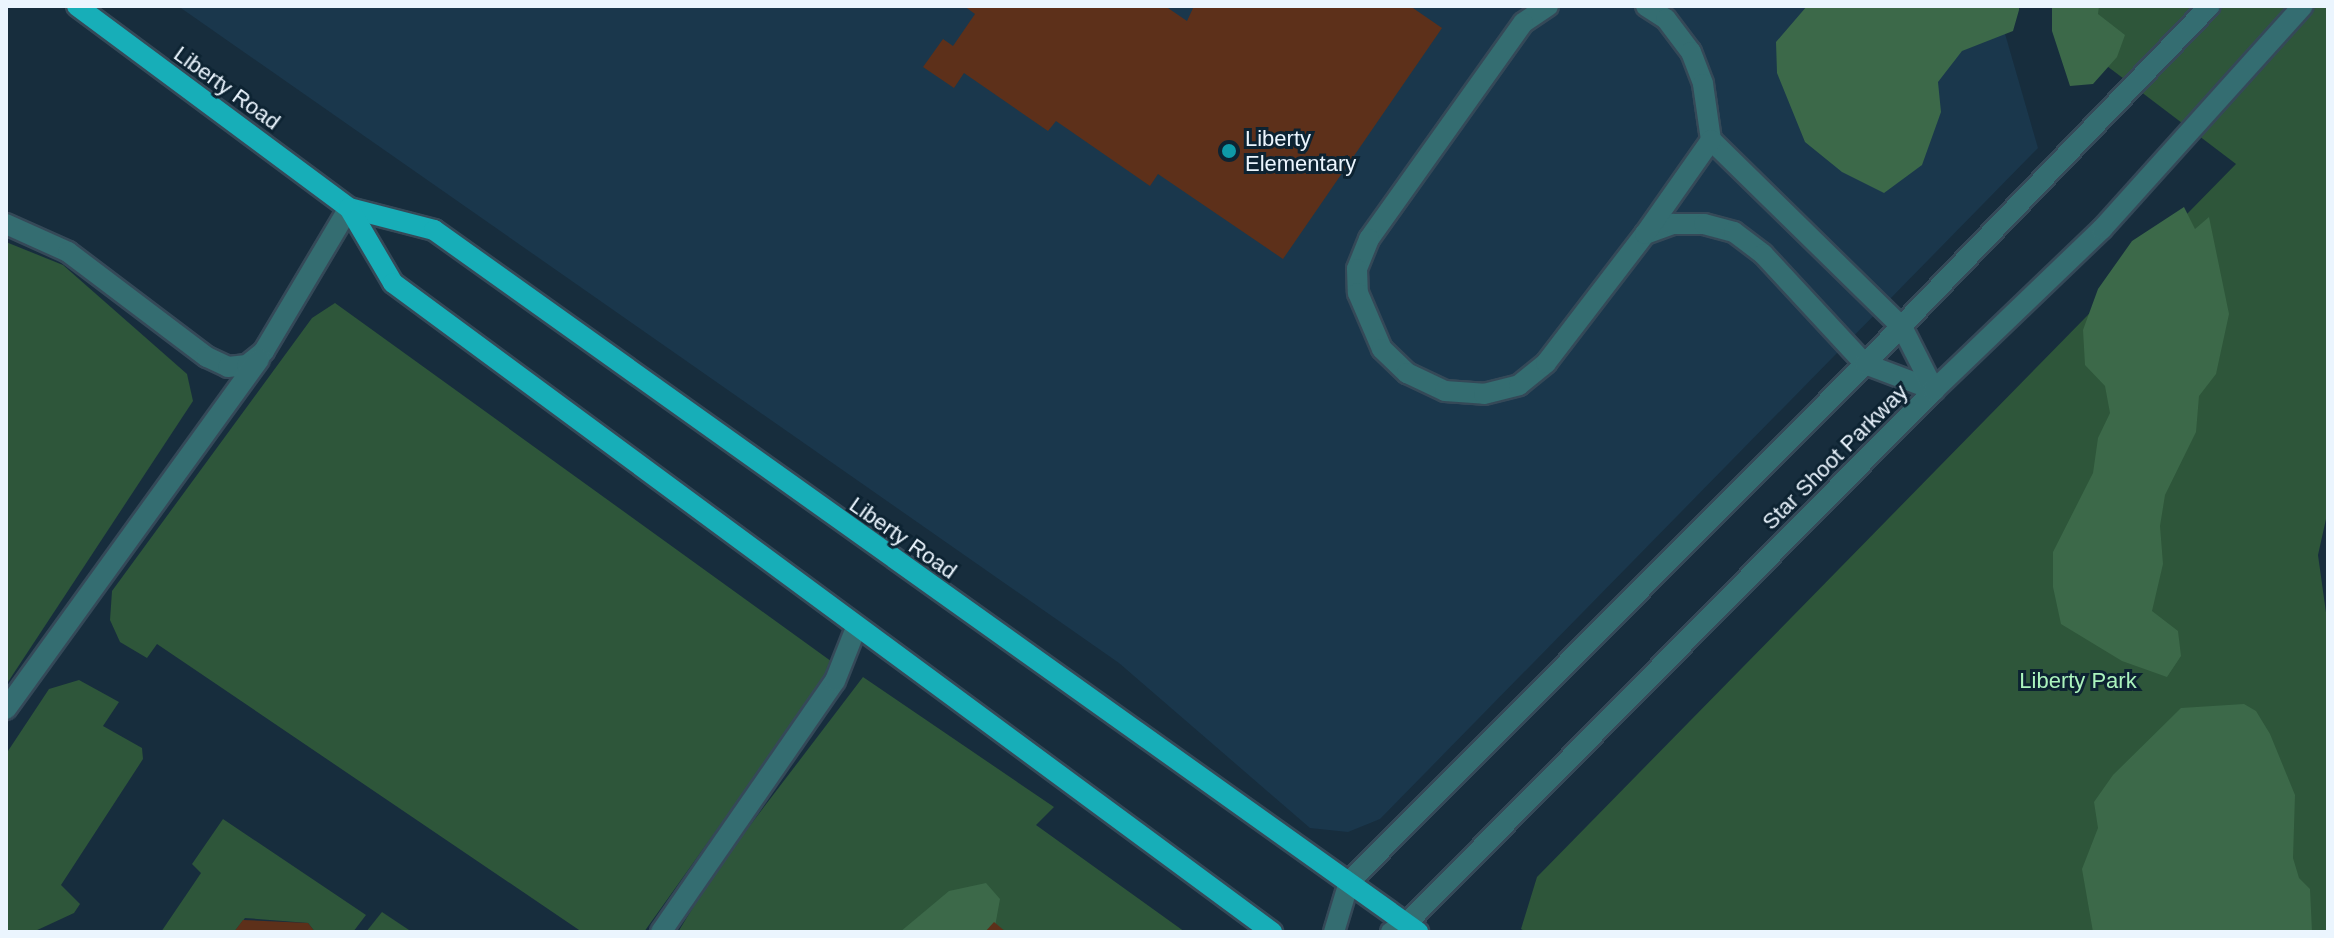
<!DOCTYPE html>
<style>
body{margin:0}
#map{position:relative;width:2334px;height:938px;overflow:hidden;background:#172d3d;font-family:Helvetica,sans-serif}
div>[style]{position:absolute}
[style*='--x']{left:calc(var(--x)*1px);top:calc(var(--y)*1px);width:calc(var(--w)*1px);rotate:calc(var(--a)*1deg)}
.built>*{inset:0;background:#1a374c}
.green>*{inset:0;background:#2e563a}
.forest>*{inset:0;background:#3c6949}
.building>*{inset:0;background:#5d301a}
.roads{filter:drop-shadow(2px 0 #354958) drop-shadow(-2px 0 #354958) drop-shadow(0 2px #354958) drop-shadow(0 -2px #354958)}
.minor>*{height:20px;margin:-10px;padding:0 10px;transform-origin:10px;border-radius:10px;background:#346d71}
.major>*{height:20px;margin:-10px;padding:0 10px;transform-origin:10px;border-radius:10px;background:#17aeb8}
.dots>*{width:22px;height:22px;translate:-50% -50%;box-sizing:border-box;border:4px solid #0d2332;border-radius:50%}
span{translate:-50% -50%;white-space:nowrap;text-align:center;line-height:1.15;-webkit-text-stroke:6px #0d2332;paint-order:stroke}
.street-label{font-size:22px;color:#ebf5fe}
.poi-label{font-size:22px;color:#ebf5fe}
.left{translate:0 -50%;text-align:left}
.park-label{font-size:22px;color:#abf3bd}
.frame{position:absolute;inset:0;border:8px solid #ebf5fe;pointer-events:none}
</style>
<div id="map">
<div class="built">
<div style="clip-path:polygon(178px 6px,1997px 6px,2038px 148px,1380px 819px,1348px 832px,1310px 828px,1119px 663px)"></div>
</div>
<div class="green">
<div style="clip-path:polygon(2069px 6px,2328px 6px,2328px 510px,2318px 555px,2328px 627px,2328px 932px,1526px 932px,1521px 929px,1537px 877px,2236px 164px,2103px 63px)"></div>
<div style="clip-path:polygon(6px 242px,63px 265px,187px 374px,193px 401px,6px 685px)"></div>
<div style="clip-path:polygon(335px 303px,835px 664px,644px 932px,582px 932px,157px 644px,147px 658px,120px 642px,110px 620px,112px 591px,312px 318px)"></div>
<div style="clip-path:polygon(863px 677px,1054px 807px,1036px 825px,1185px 932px,678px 932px,716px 870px)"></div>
<div style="clip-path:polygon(79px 680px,119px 702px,103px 726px,142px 748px,143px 759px,61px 885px,80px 904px,74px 913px,33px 932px,6px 932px,6px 754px,49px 689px)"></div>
<div style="clip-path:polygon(223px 819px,366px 915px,353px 932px,315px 932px,308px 923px,245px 918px,234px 932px,161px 932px,201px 873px,192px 864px)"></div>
<div style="clip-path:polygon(382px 912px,412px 932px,366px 932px)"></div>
</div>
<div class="forest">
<div style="clip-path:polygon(1807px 6px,2019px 6px,2019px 10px,2013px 31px,1962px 51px,1938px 82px,1941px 112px,1922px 165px,1884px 193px,1842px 172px,1805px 142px,1777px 73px,1776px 42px)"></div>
<div style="clip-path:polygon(2052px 6px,2099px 6px,2098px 14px,2125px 35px,2117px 57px,2093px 84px,2070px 86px,2052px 31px)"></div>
<div style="clip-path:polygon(2184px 207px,2195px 229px,2209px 217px,2229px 314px,2216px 374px,2199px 396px,2196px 432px,2165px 495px,2160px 526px,2163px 564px,2152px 611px,2178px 631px,2181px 656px,2167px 677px,2122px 661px,2061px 624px,2053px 587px,2053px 552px,2093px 473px,2098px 438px,2110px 413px,2105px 386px,2085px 365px,2083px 330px,2098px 289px,2132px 241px)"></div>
<div style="clip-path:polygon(2244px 704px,2256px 711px,2270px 734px,2295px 795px,2293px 858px,2299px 878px,2310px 889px,2312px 932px,2093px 932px,2082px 869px,2098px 828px,2094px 802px,2113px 775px,2181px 708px)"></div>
<div style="clip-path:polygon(986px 883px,1000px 899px,994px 932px,900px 932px,949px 891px)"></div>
</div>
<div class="building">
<div style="clip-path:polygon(964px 6px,1165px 6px,1187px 21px,1194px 6px,1410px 6px,1442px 28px,1283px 259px,1158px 174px,1150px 186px,1056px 121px,1048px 131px,964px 73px,954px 88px,923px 67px,943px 39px,953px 46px,975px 14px)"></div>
<div style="clip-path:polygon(243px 920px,308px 923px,315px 932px,234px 932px)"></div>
<div style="clip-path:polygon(994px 922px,1006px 932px,985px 932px)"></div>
</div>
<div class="roads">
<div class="minor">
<div style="--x:1548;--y:6;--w:30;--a:146"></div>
<div style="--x:1523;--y:23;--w:265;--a:125.5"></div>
<div style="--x:1369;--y:239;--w:32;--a:112"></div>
<div style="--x:1357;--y:269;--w:24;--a:88"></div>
<div style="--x:1358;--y:293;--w:61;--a:66.8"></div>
<div style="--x:1382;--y:349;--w:35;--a:44"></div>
<div style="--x:1407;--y:373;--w:42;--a:25.3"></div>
<div style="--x:1445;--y:391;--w:39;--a:4"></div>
<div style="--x:1484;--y:394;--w:36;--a:-14"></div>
<div style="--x:1519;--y:385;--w:35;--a:-39"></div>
<div style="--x:1546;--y:363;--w:163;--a:-52.5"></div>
<div style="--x:1645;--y:234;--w:30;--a:-20"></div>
<div style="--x:1673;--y:224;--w:31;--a:0"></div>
<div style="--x:1704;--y:224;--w:31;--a:15"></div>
<div style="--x:1734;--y:232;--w:36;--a:37"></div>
<div style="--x:1763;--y:254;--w:150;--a:47.2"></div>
<div style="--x:1865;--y:364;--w:74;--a:20.6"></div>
<div style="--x:1646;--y:6;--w:24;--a:33"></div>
<div style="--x:1666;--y:19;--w:41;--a:52.9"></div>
<div style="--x:1691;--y:52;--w:34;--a:69"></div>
<div style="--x:1703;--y:84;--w:57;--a:81.9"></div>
<div style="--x:1711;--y:140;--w:267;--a:44.4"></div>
<div style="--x:1902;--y:327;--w:71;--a:63.1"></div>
<div style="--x:6;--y:224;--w:68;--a:24.3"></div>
<div style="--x:68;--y:252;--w:174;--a:37.1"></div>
<div style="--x:207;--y:357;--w:23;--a:25"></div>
<div style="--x:228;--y:367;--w:19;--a:-6"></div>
<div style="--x:247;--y:365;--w:22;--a:-39"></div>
<div style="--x:264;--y:351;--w:166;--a:-59.3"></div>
<div style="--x:1645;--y:234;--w:115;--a:-54.9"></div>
<div style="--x:6;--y:709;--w:432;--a:-54.1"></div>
<div style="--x:661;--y:932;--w:305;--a:-55.3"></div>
<div style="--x:835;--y:681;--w:57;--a:-68.4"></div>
<div style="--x:1334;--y:932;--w:52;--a:-73.3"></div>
<div style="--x:1349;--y:882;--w:731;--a:-45.11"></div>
<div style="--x:1865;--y:364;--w:497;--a:-46.1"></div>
<div style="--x:1391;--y:932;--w:17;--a:-28"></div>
<div style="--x:1406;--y:924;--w:751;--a:-45.32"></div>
<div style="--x:1934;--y:390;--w:233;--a:-43.8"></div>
<div style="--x:2102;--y:229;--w:300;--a:-48"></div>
</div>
<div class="major">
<div style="--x:77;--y:6;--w:339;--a:36.6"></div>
<div style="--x:349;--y:208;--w:88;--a:14.5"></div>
<div style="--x:434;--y:230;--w:1209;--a:35.5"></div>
<div style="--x:349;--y:208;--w:87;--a:59.6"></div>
<div style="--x:393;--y:283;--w:1093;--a:36.44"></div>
</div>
</div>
<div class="dots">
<div style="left:1229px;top:151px;background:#0f9aa8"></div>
</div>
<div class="street-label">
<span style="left:227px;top:88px;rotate:36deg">Liberty Road</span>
<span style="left:1835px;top:457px;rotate:-45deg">Star Shoot Parkway</span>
<span style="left:903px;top:538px;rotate:35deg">Liberty Road</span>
</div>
<div class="poi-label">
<span class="left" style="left:1245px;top:151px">Liberty<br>Elementary</span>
</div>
<div class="park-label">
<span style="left:2078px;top:681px">Liberty Park</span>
</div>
<div class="frame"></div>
</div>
